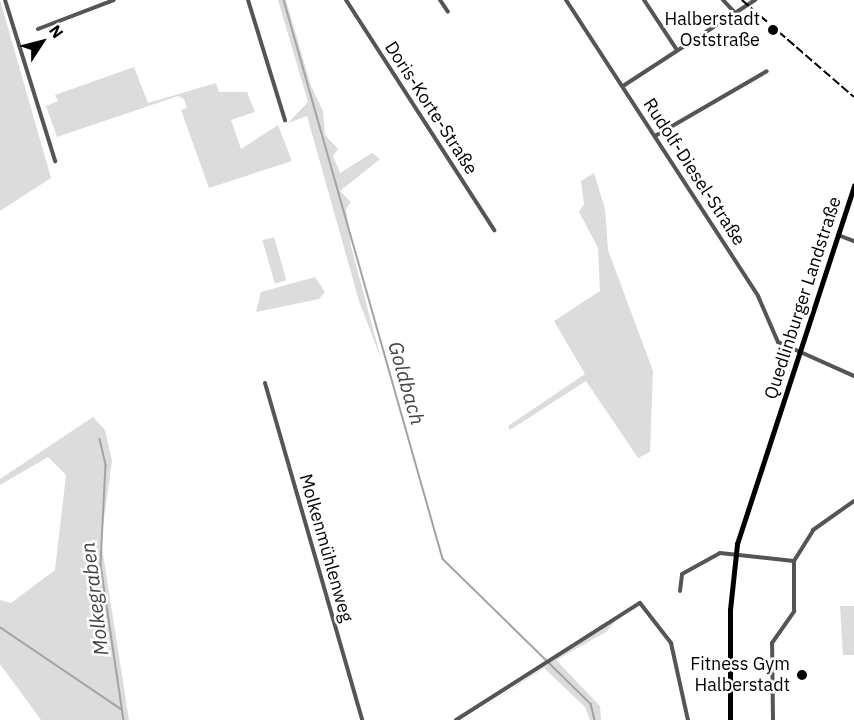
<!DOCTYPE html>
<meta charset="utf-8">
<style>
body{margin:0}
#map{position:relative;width:854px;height:720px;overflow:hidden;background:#fff;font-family:"IBM Plex Sans",sans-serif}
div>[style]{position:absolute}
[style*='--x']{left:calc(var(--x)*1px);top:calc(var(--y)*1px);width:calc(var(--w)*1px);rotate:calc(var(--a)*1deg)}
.green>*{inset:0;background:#dcdcdc;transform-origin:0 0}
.stream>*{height:1.5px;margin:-0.75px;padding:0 0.75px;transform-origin:0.75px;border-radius:0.75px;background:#a3a3a3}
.minor>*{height:4px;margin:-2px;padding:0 2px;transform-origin:2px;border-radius:2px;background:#555}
.major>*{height:4.5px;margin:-2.25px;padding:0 2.25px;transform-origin:2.25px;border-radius:2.25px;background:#000}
.rail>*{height:1.5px;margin-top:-0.75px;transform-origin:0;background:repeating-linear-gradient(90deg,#000 0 9px,transparent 0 12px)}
.dots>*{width:16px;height:16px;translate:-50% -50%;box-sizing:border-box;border:3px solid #fff;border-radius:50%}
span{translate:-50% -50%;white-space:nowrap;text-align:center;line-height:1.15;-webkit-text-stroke:5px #fff;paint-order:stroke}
.poi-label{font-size:18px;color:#000}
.right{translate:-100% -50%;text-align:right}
.street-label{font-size:18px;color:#000}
.water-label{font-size:20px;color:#444;font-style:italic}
.north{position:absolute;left:12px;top:12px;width:60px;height:60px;-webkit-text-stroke:4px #fff;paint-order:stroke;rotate:54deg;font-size:16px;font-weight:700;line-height:24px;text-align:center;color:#000}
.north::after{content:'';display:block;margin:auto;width:21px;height:27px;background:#000;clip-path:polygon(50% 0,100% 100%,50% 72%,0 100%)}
</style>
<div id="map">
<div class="green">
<div style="clip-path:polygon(0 0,51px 178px,0 211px)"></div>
<div style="clip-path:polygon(278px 0,286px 0,311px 86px,323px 111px,325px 135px,338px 149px,333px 156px,340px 173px,372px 153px,380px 159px,340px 191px,351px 202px,346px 209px,351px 246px,381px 359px,359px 301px,307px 116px,288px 123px,308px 102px)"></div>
<div style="clip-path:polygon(134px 67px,148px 103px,216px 83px,219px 92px,247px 92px,255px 112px,231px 120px,241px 149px,278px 125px,292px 161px,209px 188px,181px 110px,187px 108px,184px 99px,178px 96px,57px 137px,46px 106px,58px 101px,55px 95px)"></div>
<div style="clip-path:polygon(594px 173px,605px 209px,608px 250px,653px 371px,650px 452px,638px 458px,586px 381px,510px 430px,508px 426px,585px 374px,554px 321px,600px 291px,598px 248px,579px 212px,584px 204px,581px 181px)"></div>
<div style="left:274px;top:237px;width:45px;height:12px;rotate:74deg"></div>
<div style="clip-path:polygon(315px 277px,325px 292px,319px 299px,256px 312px,261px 292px)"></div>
<div style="clip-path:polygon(93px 417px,105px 430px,112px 461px,101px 541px,129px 720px,41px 720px,0 664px,0 600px,11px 603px,55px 570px,66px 475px,48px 457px,0 485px,0 479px)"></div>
<div style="clip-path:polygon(840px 606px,854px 606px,854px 655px,843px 655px)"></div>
<div style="clip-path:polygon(621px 615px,606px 632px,556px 660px,600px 706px,601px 720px,590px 720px,585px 707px,544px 668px,465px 720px)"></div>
</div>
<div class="stream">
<div style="--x:284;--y:0;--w:581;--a:74.12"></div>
<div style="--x:443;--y:559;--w:207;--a:44.4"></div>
<div style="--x:591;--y:704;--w:16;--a:76"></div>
<div style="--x:100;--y:439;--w:27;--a:77"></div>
<div style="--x:106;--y:465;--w:100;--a:92.9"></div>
<div style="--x:101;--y:565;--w:157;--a:81.6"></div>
<div style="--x:0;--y:627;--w:146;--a:34.1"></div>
</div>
<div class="minor">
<div style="--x:5;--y:0;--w:169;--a:72.7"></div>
<div style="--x:248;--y:0;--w:126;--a:72.9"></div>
<div style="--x:346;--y:0;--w:274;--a:57.2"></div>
<div style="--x:440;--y:0;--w:14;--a:56"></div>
<div style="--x:566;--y:0;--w:353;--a:57"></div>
<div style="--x:758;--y:296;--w:50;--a:66.5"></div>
<div style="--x:778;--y:342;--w:83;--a:24.1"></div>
<div style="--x:644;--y:0;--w:60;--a:56.6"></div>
<div style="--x:723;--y:0;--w:18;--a:47"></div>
<div style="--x:38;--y:29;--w:81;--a:-20.9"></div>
<div style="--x:623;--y:86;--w:158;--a:-33.1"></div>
<div style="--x:655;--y:136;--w:129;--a:-30.1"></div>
<div style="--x:838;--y:235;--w:17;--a:21"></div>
<div style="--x:265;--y:383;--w:351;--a:73.9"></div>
<div style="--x:680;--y:591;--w:17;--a:-83"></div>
<div style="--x:682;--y:574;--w:43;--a:-28.9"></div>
<div style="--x:720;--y:553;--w:74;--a:6.2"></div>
<div style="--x:794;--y:561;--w:36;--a:-58"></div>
<div style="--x:813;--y:530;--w:50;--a:-35.3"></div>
<div style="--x:456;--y:720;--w:218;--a:-32.5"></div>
<div style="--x:640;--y:603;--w:51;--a:52.2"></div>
<div style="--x:671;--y:643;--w:79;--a:77.6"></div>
<div style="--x:773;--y:720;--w:77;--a:-90.7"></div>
<div style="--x:772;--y:643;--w:39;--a:-55"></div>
<div style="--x:794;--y:611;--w:50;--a:-90"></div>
</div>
<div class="major">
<div style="--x:730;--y:720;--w:110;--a:-90"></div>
<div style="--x:730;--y:610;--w:66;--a:-83.9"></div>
<div style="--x:737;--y:544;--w:377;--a:-71.9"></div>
</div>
<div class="rail">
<div style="--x:742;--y:0;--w:148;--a:40.9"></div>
</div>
<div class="dots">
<div style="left:773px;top:30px;background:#000"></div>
<div style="left:802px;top:675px;background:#000"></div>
</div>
<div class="poi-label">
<span class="right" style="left:760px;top:30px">Halberstadt<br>Oststraße</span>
<span class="right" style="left:790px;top:675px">Fitness Gym<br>Halberstadt</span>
</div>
<div class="street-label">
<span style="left:431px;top:108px;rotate:57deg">Doris-Korte-Straße</span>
<span style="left:694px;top:172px;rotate:57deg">Rudolf-Diesel-Straße</span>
<span style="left:803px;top:298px;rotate:-72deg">Quedlinburger Landstraße</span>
<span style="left:326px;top:548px;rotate:74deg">Molkenmühlenweg</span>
</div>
<div class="water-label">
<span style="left:407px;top:383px;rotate:74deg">Goldbach</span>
<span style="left:94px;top:599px;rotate:-97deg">Molkegraben</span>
</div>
<div class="north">N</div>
</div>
